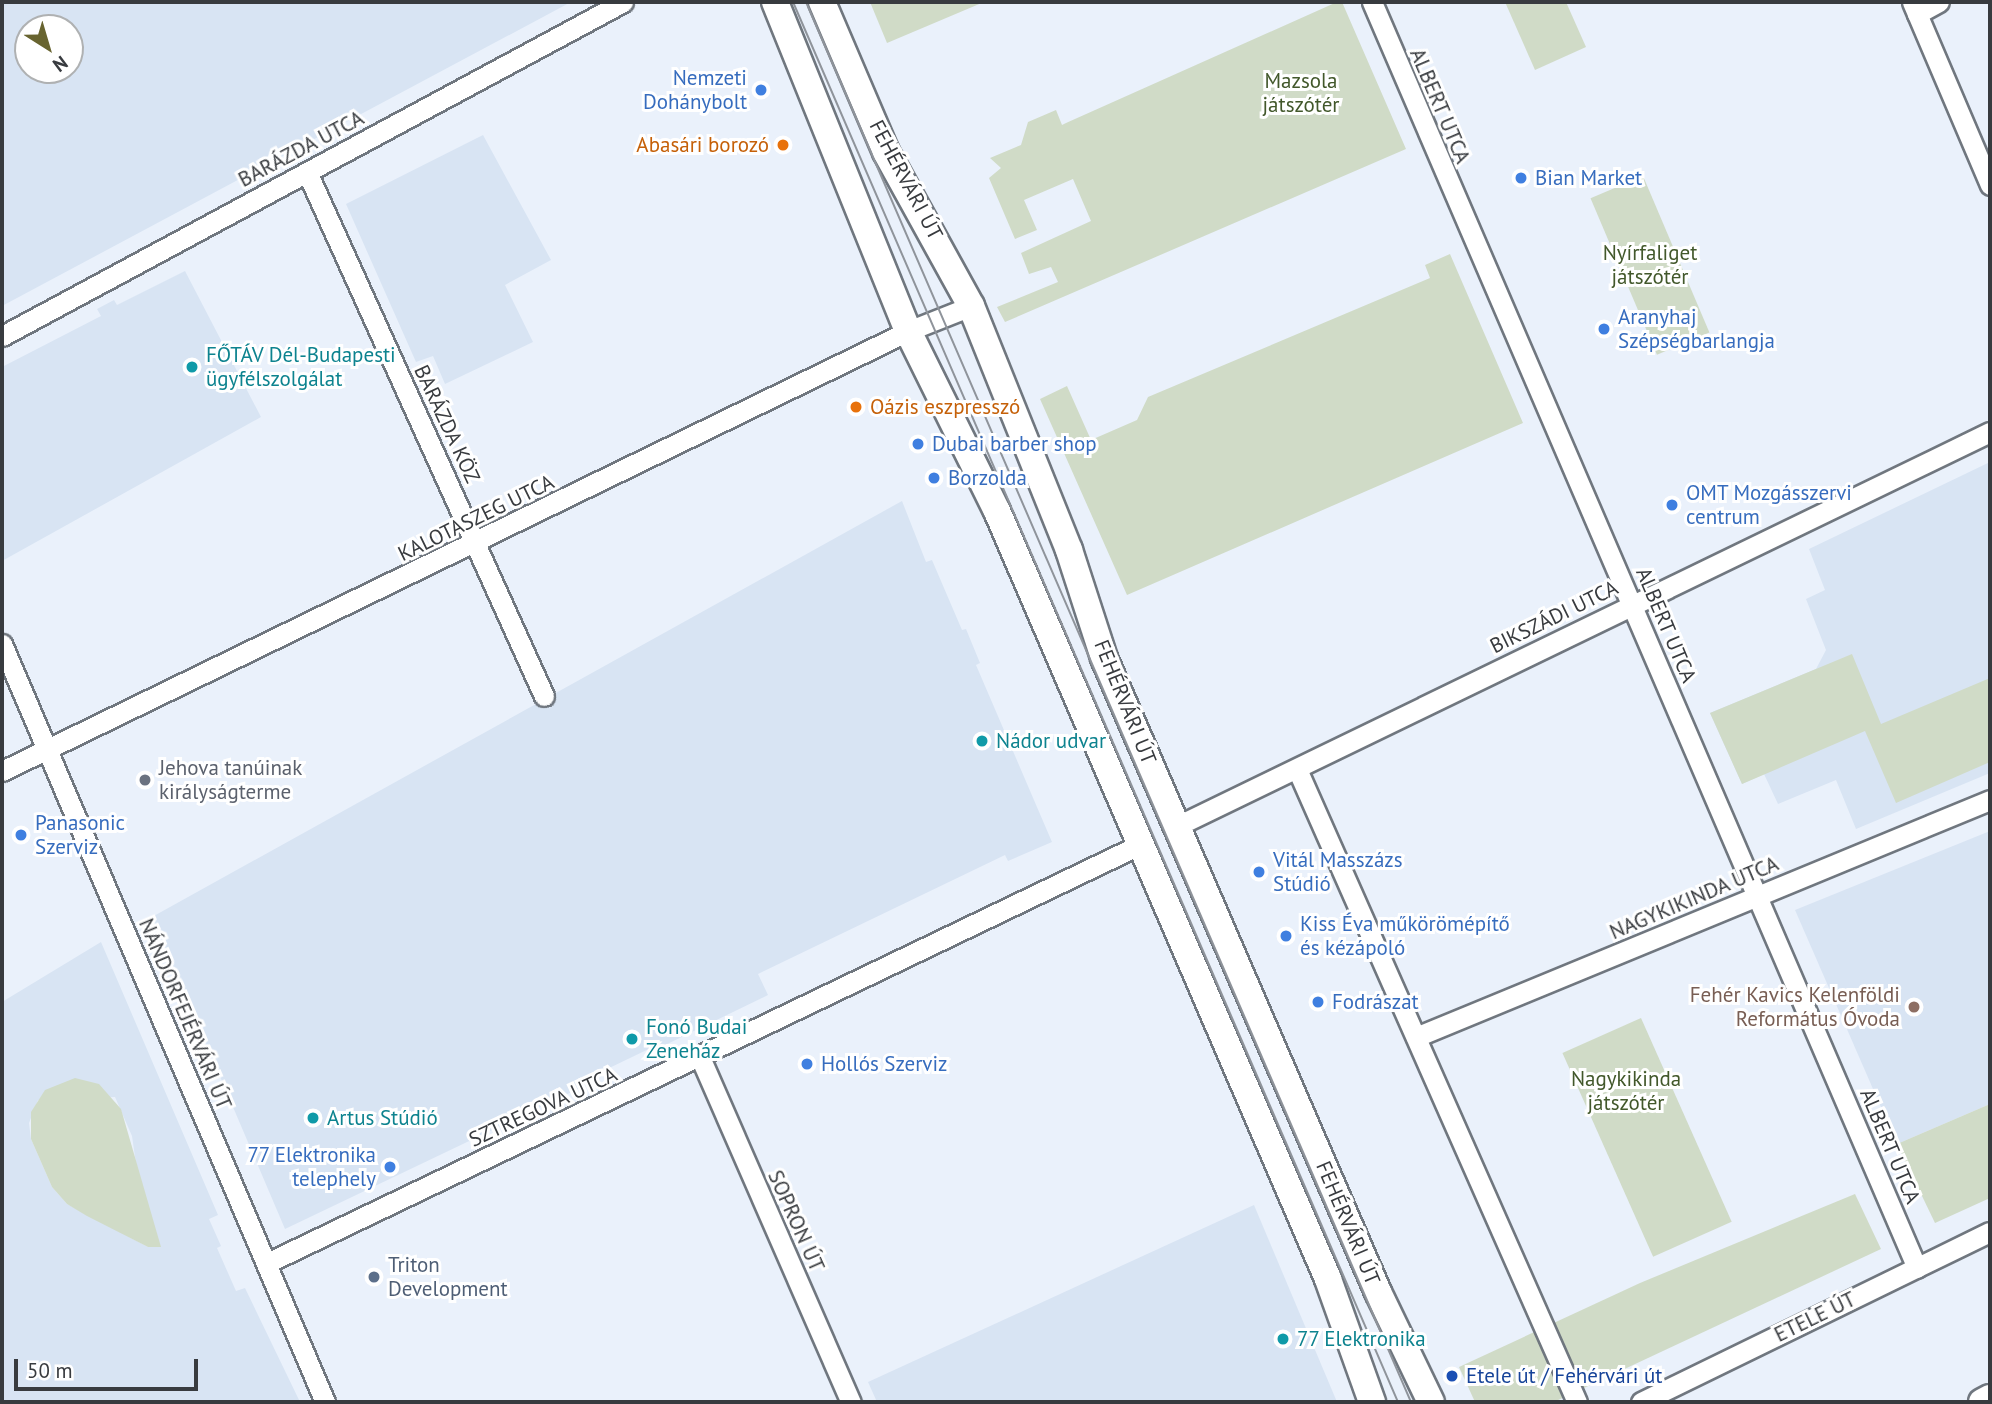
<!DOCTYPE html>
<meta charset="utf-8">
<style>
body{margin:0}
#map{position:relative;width:1992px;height:1404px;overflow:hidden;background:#eaf1fb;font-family:"PT Sans",sans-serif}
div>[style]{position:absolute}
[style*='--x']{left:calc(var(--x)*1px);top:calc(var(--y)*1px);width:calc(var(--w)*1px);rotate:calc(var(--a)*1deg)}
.built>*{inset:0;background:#d8e4f3}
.green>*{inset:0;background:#d0dbc7;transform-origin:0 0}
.roads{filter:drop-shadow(2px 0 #70777f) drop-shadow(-2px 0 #70777f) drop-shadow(0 2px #70777f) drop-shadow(0 -2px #70777f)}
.street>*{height:19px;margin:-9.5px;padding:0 9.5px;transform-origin:9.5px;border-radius:9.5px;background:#fff}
.secondary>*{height:26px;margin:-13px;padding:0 13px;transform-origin:13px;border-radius:13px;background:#fff}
.tram>*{height:2px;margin:-1px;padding:0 1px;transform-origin:1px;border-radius:1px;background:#8f949b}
.dots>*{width:19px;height:19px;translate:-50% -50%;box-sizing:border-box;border:4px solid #fff;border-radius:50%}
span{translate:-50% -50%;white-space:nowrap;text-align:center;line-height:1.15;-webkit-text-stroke:6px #fff;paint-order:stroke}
.shop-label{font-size:21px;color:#366cbe}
.right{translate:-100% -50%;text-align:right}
.left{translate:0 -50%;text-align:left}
.park-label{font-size:21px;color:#42582b}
.street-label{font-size:21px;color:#383b3f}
.food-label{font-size:21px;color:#c56008}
.culture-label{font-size:21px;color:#0d838f}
.worship-label{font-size:21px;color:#5b616d}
.education-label{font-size:21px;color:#785e54}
.service-label{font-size:21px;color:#4e5e75}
.transit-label{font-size:21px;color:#164399}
.frame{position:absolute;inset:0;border:4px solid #383b3f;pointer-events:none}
.north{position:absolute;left:14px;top:14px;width:70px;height:70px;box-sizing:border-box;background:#fff;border:2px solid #afb1b2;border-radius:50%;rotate:143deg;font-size:19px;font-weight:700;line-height:28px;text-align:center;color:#383b3f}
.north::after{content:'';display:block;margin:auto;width:24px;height:32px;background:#686430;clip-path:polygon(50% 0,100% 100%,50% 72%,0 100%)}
.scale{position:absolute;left:14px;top:1359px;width:184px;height:32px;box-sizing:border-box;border:4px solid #383b3f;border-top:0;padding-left:9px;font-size:21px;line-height:24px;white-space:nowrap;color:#383b3f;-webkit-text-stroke:5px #fff;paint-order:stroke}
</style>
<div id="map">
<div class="built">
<div style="clip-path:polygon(evenodd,2px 2px,571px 2px,2px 306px,2px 2px,70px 28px,70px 70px,28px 70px,28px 28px,70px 28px)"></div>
<div style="clip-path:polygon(483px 135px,551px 260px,505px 285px,533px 342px,445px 384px,433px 356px,416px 362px,346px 204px)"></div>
<div style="clip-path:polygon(185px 271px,261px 417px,2px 561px,2px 367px,101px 316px,97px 309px,114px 300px,117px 305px)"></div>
<div style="clip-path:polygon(1990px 462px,1990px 773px,1856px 829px,1836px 780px,1778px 804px,1764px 774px,1742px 784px,1710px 713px,1816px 669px,1826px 650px,1806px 599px,1825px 590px,1809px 549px)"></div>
<div style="clip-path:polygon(902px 501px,926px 562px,932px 560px,962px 630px,966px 629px,980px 663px,976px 665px,1052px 842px,1008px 861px,1005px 855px,758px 974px,768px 995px,657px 1049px,655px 1046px,578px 1083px,580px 1088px,285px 1229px,152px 917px)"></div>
<div style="clip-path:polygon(1990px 831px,1990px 1104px,1897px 1144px,1795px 910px)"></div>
<div style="clip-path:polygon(evenodd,101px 942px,218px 1215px,209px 1219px,221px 1246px,217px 1248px,236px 1291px,245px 1288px,300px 1402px,2px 1402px,2px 1002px,101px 942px,115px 1097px,132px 1136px,148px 1247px,67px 1204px,52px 1187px,31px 1139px,29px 1123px,38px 1100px,115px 1097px)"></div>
<div style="clip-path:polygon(1254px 1205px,1337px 1402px,877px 1402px,868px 1382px)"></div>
</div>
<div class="green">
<div style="clip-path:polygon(870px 2px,984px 2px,887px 43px)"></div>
<div style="clip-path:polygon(1337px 2px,1342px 2px,1406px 149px,1005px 322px,997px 307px,1058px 282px,1051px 267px,1029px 274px,1021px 253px,1091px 221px,1073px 179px,1024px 200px,1037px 230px,1015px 239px,989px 178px,1001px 168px,990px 158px,1021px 145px,1028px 122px,1056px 110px,1062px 125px,1066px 123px)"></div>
<div style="clip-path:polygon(1505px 2px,1566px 2px,1586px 47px,1535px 70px)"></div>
<div style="left:1643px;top:176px;width:170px;height:57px;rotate:67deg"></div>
<div style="clip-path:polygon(1450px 254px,1523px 423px,1127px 595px,1040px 399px,1067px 386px,1091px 440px,1137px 420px,1148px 397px,1430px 278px,1425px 265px)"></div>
<div style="clip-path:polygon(1852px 654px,1881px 724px,1990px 678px,1990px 762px,1896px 803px,1865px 731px,1742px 784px,1710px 713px)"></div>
<div style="left:1641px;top:1018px;width:223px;height:86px;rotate:66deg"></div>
<div style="clip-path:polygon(75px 1078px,99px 1084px,121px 1109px,161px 1247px,148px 1247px,87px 1216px,67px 1204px,52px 1187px,31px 1139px,31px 1112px,45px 1090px)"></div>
<div style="clip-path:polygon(1990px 1104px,1990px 1198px,1935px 1223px,1897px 1144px)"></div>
<div style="clip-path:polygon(1855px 1194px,1881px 1249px,1554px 1402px,1475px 1402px,1459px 1367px,1640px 1283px)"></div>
</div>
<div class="roads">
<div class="street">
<div style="--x:1372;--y:2;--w:1378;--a:66.71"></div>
<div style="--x:1912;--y:2;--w:199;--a:66.9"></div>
<div style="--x:1917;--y:14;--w:25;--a:-29"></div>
<div style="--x:307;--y:172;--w:575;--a:65.66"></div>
<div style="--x:2;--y:336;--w:705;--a:-28.27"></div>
<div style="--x:2;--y:644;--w:824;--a:66.92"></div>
<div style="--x:1297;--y:769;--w:692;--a:66.14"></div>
<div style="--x:2;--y:771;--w:1007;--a:-25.9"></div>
<div style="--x:908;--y:331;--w:68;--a:-21.6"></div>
<div style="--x:1177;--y:826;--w:903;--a:-25.86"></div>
<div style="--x:1416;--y:1037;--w:621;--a:-22.44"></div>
<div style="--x:700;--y:1057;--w:377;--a:66.4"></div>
<div style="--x:267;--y:1263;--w:969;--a:-25.61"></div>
<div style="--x:1641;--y:1402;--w:388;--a:-26"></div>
</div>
<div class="secondary">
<div style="--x:775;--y:2;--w:355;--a:68"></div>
<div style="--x:908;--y:331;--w:201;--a:63.7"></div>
<div style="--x:997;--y:511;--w:836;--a:66.68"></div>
<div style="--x:1328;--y:1279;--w:131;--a:70.3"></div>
<div style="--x:822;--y:2;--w:163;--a:66.9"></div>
<div style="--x:886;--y:152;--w:176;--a:61.1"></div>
<div style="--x:971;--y:306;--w:263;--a:68.1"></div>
<div style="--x:1069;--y:550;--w:114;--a:72"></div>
<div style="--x:1104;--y:658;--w:691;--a:66.63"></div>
<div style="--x:1378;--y:1292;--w:122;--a:64.3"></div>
<div style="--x:1982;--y:1402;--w:9;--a:-27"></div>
</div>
</div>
<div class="tram">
<div style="--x:793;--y:2;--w:1525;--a:66.63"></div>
<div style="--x:806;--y:2;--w:1525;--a:66.63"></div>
</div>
<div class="dots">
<div style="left:761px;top:90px;background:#3f7fe0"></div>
<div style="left:783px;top:145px;background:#e8710a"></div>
<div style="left:1521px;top:178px;background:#3f7fe0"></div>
<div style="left:1604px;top:329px;background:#3f7fe0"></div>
<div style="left:192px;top:367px;background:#0f9aa8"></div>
<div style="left:856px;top:407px;background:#e8710a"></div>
<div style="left:918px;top:444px;background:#3f7fe0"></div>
<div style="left:934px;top:478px;background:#3f7fe0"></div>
<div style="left:1672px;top:505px;background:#3f7fe0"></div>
<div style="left:982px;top:741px;background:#0f9aa8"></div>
<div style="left:145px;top:780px;background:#6b7280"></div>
<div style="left:21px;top:835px;background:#3f7fe0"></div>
<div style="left:1259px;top:872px;background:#3f7fe0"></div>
<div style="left:1286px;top:936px;background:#3f7fe0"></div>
<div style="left:1318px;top:1002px;background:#3f7fe0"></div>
<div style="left:1914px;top:1007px;background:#8d6e63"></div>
<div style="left:632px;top:1039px;background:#0f9aa8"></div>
<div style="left:807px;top:1064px;background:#3f7fe0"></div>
<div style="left:313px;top:1118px;background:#0f9aa8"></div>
<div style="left:390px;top:1167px;background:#3f7fe0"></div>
<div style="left:374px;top:1277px;background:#5c6f8a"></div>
<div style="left:1283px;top:1339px;background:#0f9aa8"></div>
<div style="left:1452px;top:1376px;background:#1a4fb4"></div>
</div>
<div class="shop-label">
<span class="right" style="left:747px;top:90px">Nemzeti<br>Dohánybolt</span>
<span class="left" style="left:1535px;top:178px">Bian Market</span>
<span class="left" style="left:1618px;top:329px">Aranyhaj<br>Szépségbarlangja</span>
<span class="left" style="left:932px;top:444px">Dubai barber shop</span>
<span class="left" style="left:948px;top:478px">Borzolda</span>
<span class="left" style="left:1686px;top:505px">OMT Mozgásszervi<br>centrum</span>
<span class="left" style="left:35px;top:835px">Panasonic<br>Szerviz</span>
<span class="left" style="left:1273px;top:872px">Vitál Masszázs<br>Stúdió</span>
<span class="left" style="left:1300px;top:936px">Kiss Éva műkörömépítő<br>és kézápoló</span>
<span class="left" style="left:1332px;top:1002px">Fodrászat</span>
<span class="left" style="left:821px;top:1064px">Hollós Szerviz</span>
<span class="right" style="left:376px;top:1167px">77 Elektronika<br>telephely</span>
</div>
<div class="park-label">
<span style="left:1301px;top:93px">Mazsola<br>játszótér</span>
<span style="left:1650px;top:265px">Nyírfaliget<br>játszótér</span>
<span style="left:1626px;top:1091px">Nagykikinda<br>játszótér</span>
</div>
<div class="street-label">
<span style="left:1440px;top:106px;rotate:67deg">ALBERT UTCA</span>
<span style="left:301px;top:149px;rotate:-28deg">BARÁZDA UTCA</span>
<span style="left:906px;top:180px;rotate:62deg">FEHÉRVÁRI ÚT</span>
<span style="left:447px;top:424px;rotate:65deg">BARÁZDA KÖZ</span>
<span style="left:476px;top:518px;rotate:-26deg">KALOTASZEG UTCA</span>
<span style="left:1554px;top:617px;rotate:-26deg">BIKSZÁDI UTCA</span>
<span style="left:1666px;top:625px;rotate:67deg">ALBERT UTCA</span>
<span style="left:1125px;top:702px;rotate:68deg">FEHÉRVÁRI ÚT</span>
<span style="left:1694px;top:898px;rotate:-23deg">NAGYKIKINDA UTCA</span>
<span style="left:185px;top:1014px;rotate:67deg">NÁNDORFEJÉRVÁRI ÚT</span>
<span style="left:543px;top:1107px;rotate:-25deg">SZTREGOVA UTCA</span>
<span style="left:1890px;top:1146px;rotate:67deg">ALBERT UTCA</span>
<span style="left:796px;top:1221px;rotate:66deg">SOPRON ÚT</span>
<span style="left:1348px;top:1223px;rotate:67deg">FEHÉRVÁRI ÚT</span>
<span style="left:1815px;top:1317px;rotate:-26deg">ETELE ÚT</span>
</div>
<div class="food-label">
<span class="right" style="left:769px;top:145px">Abasári borozó</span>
<span class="left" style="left:870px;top:407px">Oázis eszpresszó</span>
</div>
<div class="culture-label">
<span class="left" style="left:206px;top:367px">FŐTÁV Dél-Budapesti<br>ügyfélszolgálat</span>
<span class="left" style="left:996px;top:741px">Nádor udvar</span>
<span class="left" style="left:646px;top:1039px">Fonó Budai<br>Zeneház</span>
<span class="left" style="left:327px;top:1118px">Artus Stúdió</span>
<span class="left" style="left:1297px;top:1339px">77 Elektronika</span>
</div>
<div class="worship-label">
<span class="left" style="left:159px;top:780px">Jehova tanúinak<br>királyságterme</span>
</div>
<div class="education-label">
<span class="right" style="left:1900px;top:1007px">Fehér Kavics Kelenföldi<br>Református Óvoda</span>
</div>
<div class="service-label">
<span class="left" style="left:388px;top:1277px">Triton<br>Development</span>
</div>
<div class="transit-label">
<span class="left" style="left:1466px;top:1376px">Etele út / Fehérvári út</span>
</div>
<div class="frame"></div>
<div class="north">N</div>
<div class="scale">50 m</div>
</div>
